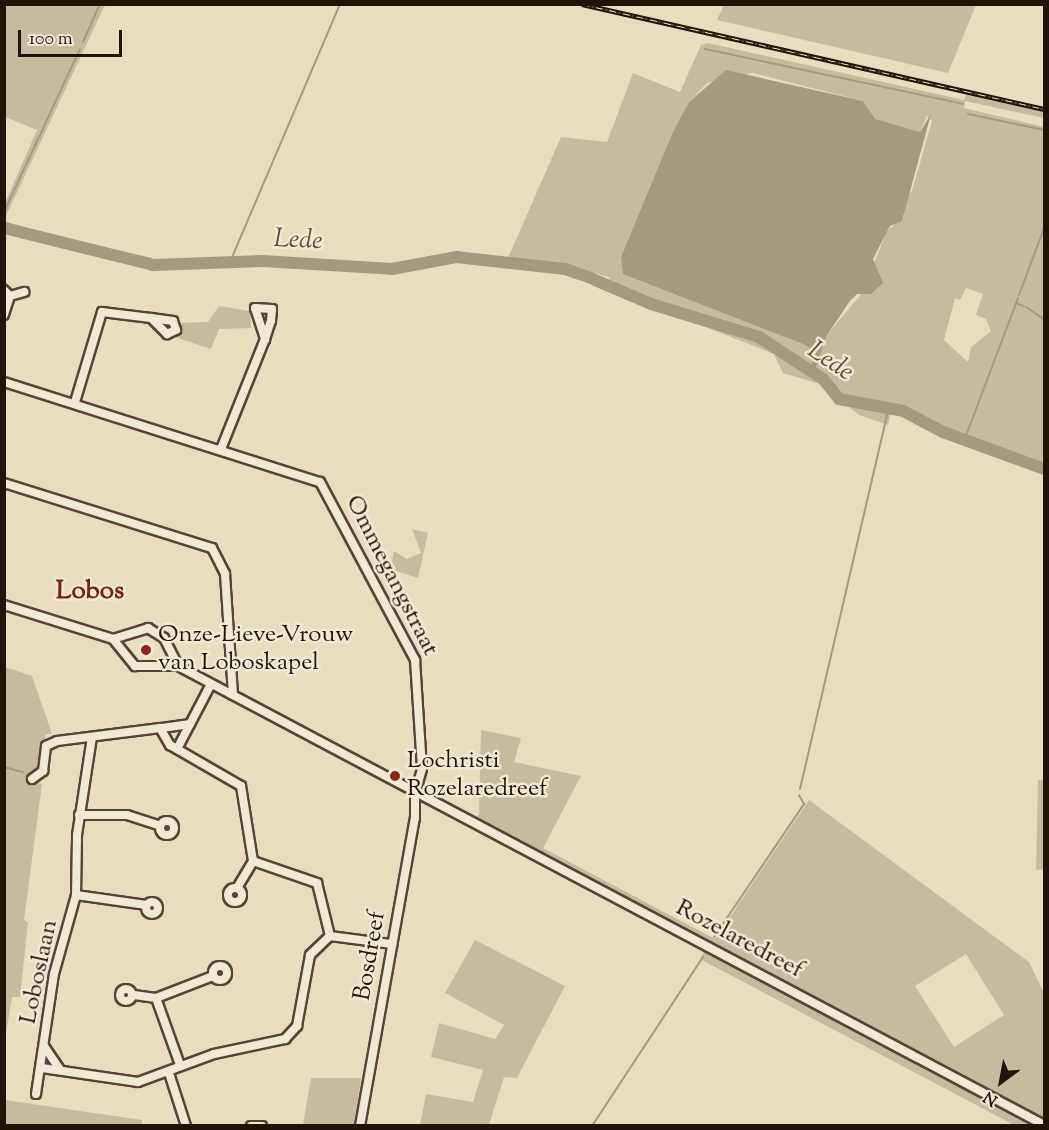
<!DOCTYPE html>
<style>
body{margin:0}
#map{position:relative;width:1049px;height:1130px;overflow:hidden;background:#eaddbe;font-family:"Sorts Mill Goudy",serif}
div>[style]{position:absolute}
[style*='--x']{left:calc(var(--x)*1px);top:calc(var(--y)*1px);width:calc(var(--w)*1px);rotate:calc(var(--a)*1deg)}
.green>*{inset:0;background:#c8ba9f}
.water>*{inset:0;background:#a79880}
.stream>*{height:2px;margin:-1px;padding:0 1px;transform-origin:1px;border-radius:1px;background:#a79880}
.river>*{height:12px;margin:-6px;padding:0 6px;transform-origin:6px;border-radius:6px;background:#a79880}
.roads{filter:drop-shadow(2px 0 #564436) drop-shadow(-2px 0 #564436) drop-shadow(0 2px #564436) drop-shadow(0 -2px #564436)}
.minor>*{height:8px;margin:-4px;padding:0 4px;transform-origin:4px;border-radius:4px;background:#f1e9d5}
.minor>.ring{margin:-4px;padding:0;box-sizing:content-box;background:none;border:8px solid #f1e9d5;border-radius:50%}
.rail>*{height:4.5px;margin-top:-2.25px;transform-origin:0;background:repeating-linear-gradient(90deg,#f1e9d5 0 7px,#241108 0 14px);box-sizing:border-box;border-block:2px solid #241108}
.dots>*{width:16px;height:16px;translate:-50% -50%;box-sizing:border-box;border:3px solid #f1e9d5;border-radius:50%}
span{translate:-50% -50%;white-space:nowrap;text-align:center;line-height:1.15;-webkit-text-stroke:5px #f1e9d5;paint-order:stroke}
.street-label{font-size:24px;color:#241108}
.poi-label{font-size:24px;color:#241108}
.left{translate:0 -50%;text-align:left}
.water-label{font-size:26px;color:#5f4e3e;font-style:italic}
.neighbourhood-label{font-size:26px;color:#7a1f14;font-weight:700}
.frame{position:absolute;inset:0;border:6px solid #241108;pointer-events:none}
.north{position:absolute;left:971px;top:1052px;width:60px;height:60px;-webkit-text-stroke:4px #f1e9d5;paint-order:stroke;rotate:212deg;font-size:16px;font-weight:700;line-height:24px;text-align:center;color:#241108}
.north::after{content:'';display:block;margin:auto;width:21px;height:27px;background:#241108;clip-path:polygon(50% 0,100% 100%,50% 72%,0 100%)}
.scale{position:absolute;left:18px;top:30px;width:104px;height:27px;box-sizing:border-box;border:3px solid #241108;border-top:0;padding-left:8px;font-size:18px;line-height:21px;white-space:nowrap;color:#241108;-webkit-text-stroke:4px #f1e9d5;paint-order:stroke}
</style>
<div id="map">
<div class="green">
<div style="clip-path:polygon(4px 5px,105px 5px,5px 218px,5px 203px,37px 130px,5px 117px)"></div>
<div style="clip-path:polygon(724px 5px,976px 5px,948px 73px,717px 20px)"></div>
<div style="clip-path:polygon(evenodd,708px 43px,964px 100px,966px 93px,1044px 111px,1044px 118px,965px 101px,964px 108px,1044px 127px,1044px 465px,916px 417px,911px 420px,891px 411px,888px 425px,859px 415px,820px 384px,783px 373px,774px 354px,611px 290px,609px 277px,560px 263px,508px 258px,561px 137px,607px 142px,633px 73px,680px 92px,701px 45px,708px 43px,753px 73px,863px 101px,875px 120px,920px 132px,927px 116px,932px 121px,912px 191px,905px 199px,904px 216px,887px 231px,862px 293px,827px 335px,815px 370px,810px 369px,816px 352px,803px 344px,715px 308px,621px 257px,689px 102px,707px 83px,753px 73px,708px 43px,966px 288px,983px 294px,976px 315px,986px 319px,991px 331px,971px 347px,968px 362px,944px 340px,955px 298px,960px 300px,966px 288px)"></div>
<div style="clip-path:polygon(5px 221px,58px 238px,158px 259px,102px 253px,5px 226px)"></div>
<div style="clip-path:polygon(219px 306px,250px 311px,251px 328px,219px 329px,211px 349px,175px 337px,180px 323px,208px 322px)"></div>
<div style="clip-path:polygon(412px 529px,428px 533px,418px 578px,390px 569px,394px 551px,407px 559px,421px 553px)"></div>
<div style="clip-path:polygon(5px 667px,32px 676px,52px 734px,46px 734px,40px 769px,32px 782px,42px 784px,24px 920px,28px 922px,20px 997px,12px 997px,5px 1039px)"></div>
<div style="clip-path:polygon(evenodd,481px 730px,521px 738px,514px 762px,581px 776px,543px 848px,715px 939px,809px 800px,1029px 962px,1044px 993px,1044px 1125px,1014px 1125px,700px 959px,705px 950px,470px 828px,479px 814px,481px 730px,966px 954px,1004px 1015px,954px 1047px,915px 986px,966px 954px)"></div>
<div style="clip-path:polygon(1038px 780px,1044px 780px,1044px 869px,1036px 870px)"></div>
<div style="clip-path:polygon(475px 940px,565px 986px,517px 1078px,504px 1077px,489px 1125px,420px 1125px,426px 1094px,473px 1102px,483px 1070px,431px 1057px,439px 1023px,495px 1039px,504px 1025px,445px 993px)"></div>
<div style="clip-path:polygon(311px 1078px,361px 1078px,354px 1125px,303px 1125px)"></div>
<div style="clip-path:polygon(5px 1100px,142px 1120px,142px 1125px,5px 1125px)"></div>
</div>
<div class="water">
<div style="clip-path:polygon(726px 70px,863px 101px,875px 119px,920px 132px,931px 114px,902px 221px,890px 226px,873px 259px,883px 283px,871px 294px,857px 294px,850px 301px,827px 335px,815px 370px,809px 370px,816px 352px,803px 344px,623px 274px,621px 257px,673px 132px,689px 102px)"></div>
</div>
<div class="stream">
<div style="--x:83;--y:42;--w:42;--a:-65.9"></div>
<div style="--x:705;--y:49;--w:264;--a:12"></div>
<div style="--x:968;--y:114;--w:78;--a:11.9"></div>
<div style="--x:4;--y:212;--w:180;--a:-65"></div>
<div style="--x:230;--y:262;--w:280;--a:-66.9"></div>
<div style="--x:1019;--y:295;--w:72;--a:-69.5"></div>
<div style="--x:1016;--y:303;--w:8;--a:23"></div>
<div style="--x:1026;--y:307;--w:22;--a:34"></div>
<div style="--x:964;--y:441;--w:153;--a:-69.3"></div>
<div style="--x:4;--y:767;--w:20;--a:15"></div>
<div style="--x:800;--y:789;--w:393;--a:-76.9"></div>
<div style="--x:714;--y:937;--w:161;--a:-55.9"></div>
<div style="--x:804;--y:804;--w:10;--a:-119"></div>
<div style="--x:592;--y:1126;--w:202;--a:-56.7"></div>
</div>
<div class="river">
<div style="--x:4;--y:228;--w:154;--a:13.9"></div>
<div style="--x:153;--y:265;--w:110;--a:-2.1"></div>
<div style="--x:263;--y:261;--w:129;--a:3.5"></div>
<div style="--x:392;--y:269;--w:65;--a:-10.6"></div>
<div style="--x:456;--y:257;--w:110;--a:6.3"></div>
<div style="--x:565;--y:269;--w:28;--a:19"></div>
<div style="--x:595;--y:280;--w:61;--a:23.2"></div>
<div style="--x:651;--y:304;--w:113;--a:17"></div>
<div style="--x:759;--y:337;--w:77;--a:33.3"></div>
<div style="--x:823;--y:379;--w:26;--a:51"></div>
<div style="--x:839;--y:399;--w:65;--a:10.6"></div>
<div style="--x:903;--y:411;--w:45;--a:27.7"></div>
<div style="--x:943;--y:432;--w:108;--a:20.1"></div>
</div>
<div class="roads">
<div class="minor">
<div style="--x:4;--y:290;--w:8;--a:45"></div>
<div style="--x:10;--y:296;--w:20;--a:108"></div>
<div style="--x:10;--y:296;--w:15;--a:-16"></div>
<div style="--x:4;--y:382;--w:331;--a:17.6"></div>
<div style="--x:320;--y:482;--w:202;--a:61.9"></div>
<div style="--x:415;--y:660;--w:109;--a:86.3"></div>
<div style="--x:422;--y:769;--w:25;--a:106"></div>
<div style="--x:75;--y:402;--w:94;--a:-73.3"></div>
<div style="--x:102;--y:312;--w:49;--a:7"></div>
<div style="--x:151;--y:318;--w:23;--a:45"></div>
<div style="--x:167;--y:334;--w:10;--a:-24"></div>
<div style="--x:176;--y:330;--w:9;--a:-108"></div>
<div style="--x:173;--y:321;--w:22;--a:-172"></div>
<div style="--x:221;--y:449;--w:118;--a:-68.2"></div>
<div style="--x:265;--y:339;--w:19;--a:-72"></div>
<div style="--x:271;--y:321;--w:12;--a:-85"></div>
<div style="--x:272;--y:309;--w:17;--a:-177"></div>
<div style="--x:255;--y:308;--w:33;--a:72"></div>
<div style="--x:4;--y:483;--w:218;--a:17.4"></div>
<div style="--x:212;--y:548;--w:29;--a:63"></div>
<div style="--x:225;--y:574;--w:121;--a:86.2"></div>
<div style="--x:4;--y:605;--w:114;--a:17.3"></div>
<div style="--x:113;--y:639;--w:37;--a:-17"></div>
<div style="--x:148;--y:628;--w:19;--a:32"></div>
<div style="--x:164;--y:638;--w:31;--a:63"></div>
<div style="--x:113;--y:639;--w:35;--a:51"></div>
<div style="--x:135;--y:666;--w:43;--a:0"></div>
<div style="--x:178;--y:666;--w:980;--a:27.92"></div>
<div style="--x:190;--y:724;--w:30;--a:172"></div>
<div style="--x:160;--y:728;--w:20;--a:60"></div>
<div style="--x:170;--y:745;--w:82;--a:30"></div>
<div style="--x:241;--y:786;--w:76;--a:80.9"></div>
<div style="--x:253;--y:861;--w:68;--a:19"></div>
<div style="--x:317;--y:883;--w:55;--a:76.2"></div>
<div style="--x:177;--y:749;--w:73;--a:-62.4"></div>
<div style="--x:32;--y:779;--w:14;--a:-36"></div>
<div style="--x:43;--y:771;--w:25;--a:-83"></div>
<div style="--x:46;--y:746;--w:12;--a:-24"></div>
<div style="--x:57;--y:741;--w:104;--a:-7.2"></div>
<div style="--x:79;--y:815;--w:48;--a:0"></div>
<div style="--x:127;--y:815;--w:35;--a:18"></div>
<div class="ring" style="left:160px;top:821px;width:6px;height:6px"></div>
<div class="ring" style="left:228px;top:888px;width:6px;height:6px"></div>
<div style="--x:237;--y:888;--w:31;--a:-59"></div>
<div style="--x:76;--y:895;--w:71;--a:8.1"></div>
<div class="ring" style="left:146px;top:902px;width:4px;height:4px"></div>
<div style="--x:330;--y:936;--w:63;--a:7.4"></div>
<div class="ring" style="left:213px;top:966px;width:6px;height:6px"></div>
<div class="ring" style="left:120px;top:989px;width:4px;height:4px"></div>
<div style="--x:134;--y:995;--w:22;--a:8"></div>
<div style="--x:44;--y:1046;--w:29;--a:56"></div>
<div style="--x:180;--y:1065;--w:71;--a:-109.7"></div>
<div style="--x:156;--y:998;--w:61;--a:-21.1"></div>
<div style="--x:42;--y:1068;--w:97;--a:8.3"></div>
<div style="--x:138;--y:1082;--w:81;--a:-20.2"></div>
<div style="--x:214;--y:1054;--w:73;--a:-11.9"></div>
<div style="--x:285;--y:1039;--w:18;--a:-47"></div>
<div style="--x:297;--y:1026;--w:72;--a:-79.6"></div>
<div style="--x:310;--y:955;--w:28;--a:-44"></div>
<div style="--x:169;--y:1073;--w:56;--a:72.2"></div>
<div style="--x:36;--y:1094;--w:121;--a:-81.5"></div>
<div style="--x:54;--y:974;--w:82;--a:-74.4"></div>
<div style="--x:76;--y:895;--w:60;--a:-89"></div>
<div style="--x:77;--y:835;--w:99;--a:-81.3"></div>
<div style="--x:251;--y:1126;--w:11;--a:0"></div>
<div style="--x:360;--y:1126;--w:313;--a:-79.9"></div>
<div style="--x:415;--y:818;--w:25;--a:-90"></div>
</div>
</div>
<div class="rail">
<div style="--x:582;--y:4;--w:474;--a:12.8"></div>
</div>
<div class="dots">
<div style="left:146px;top:650px;background:#8f2418"></div>
<div style="left:395px;top:776px;background:#8f2418"></div>
</div>
<div class="street-label">
<span style="left:391px;top:576px;rotate:63deg">Ommegangstraat</span>
<span style="left:739px;top:940px;rotate:28deg">Rozelaredreef</span>
<span style="left:371px;top:956px;rotate:-80deg">Bosdreef</span>
<span style="left:40px;top:972px;rotate:-78deg">Loboslaan</span>
</div>
<div class="poi-label">
<span class="left" style="left:158px;top:650px">Onze-Lieve-Vrouw<br>van Loboskapel</span>
<span class="left" style="left:407px;top:776px">Lochristi<br>Rozelaredreef</span>
</div>
<div class="water-label">
<span style="left:298px;top:241px;rotate:3deg">Lede</span>
<span style="left:830px;top:362px;rotate:34deg">Lede</span>
</div>
<div class="neighbourhood-label">
<span style="left:90px;top:592px">Lobos</span>
</div>
<div class="frame"></div>
<div class="north">N</div>
<div class="scale">100 m</div>
</div>
